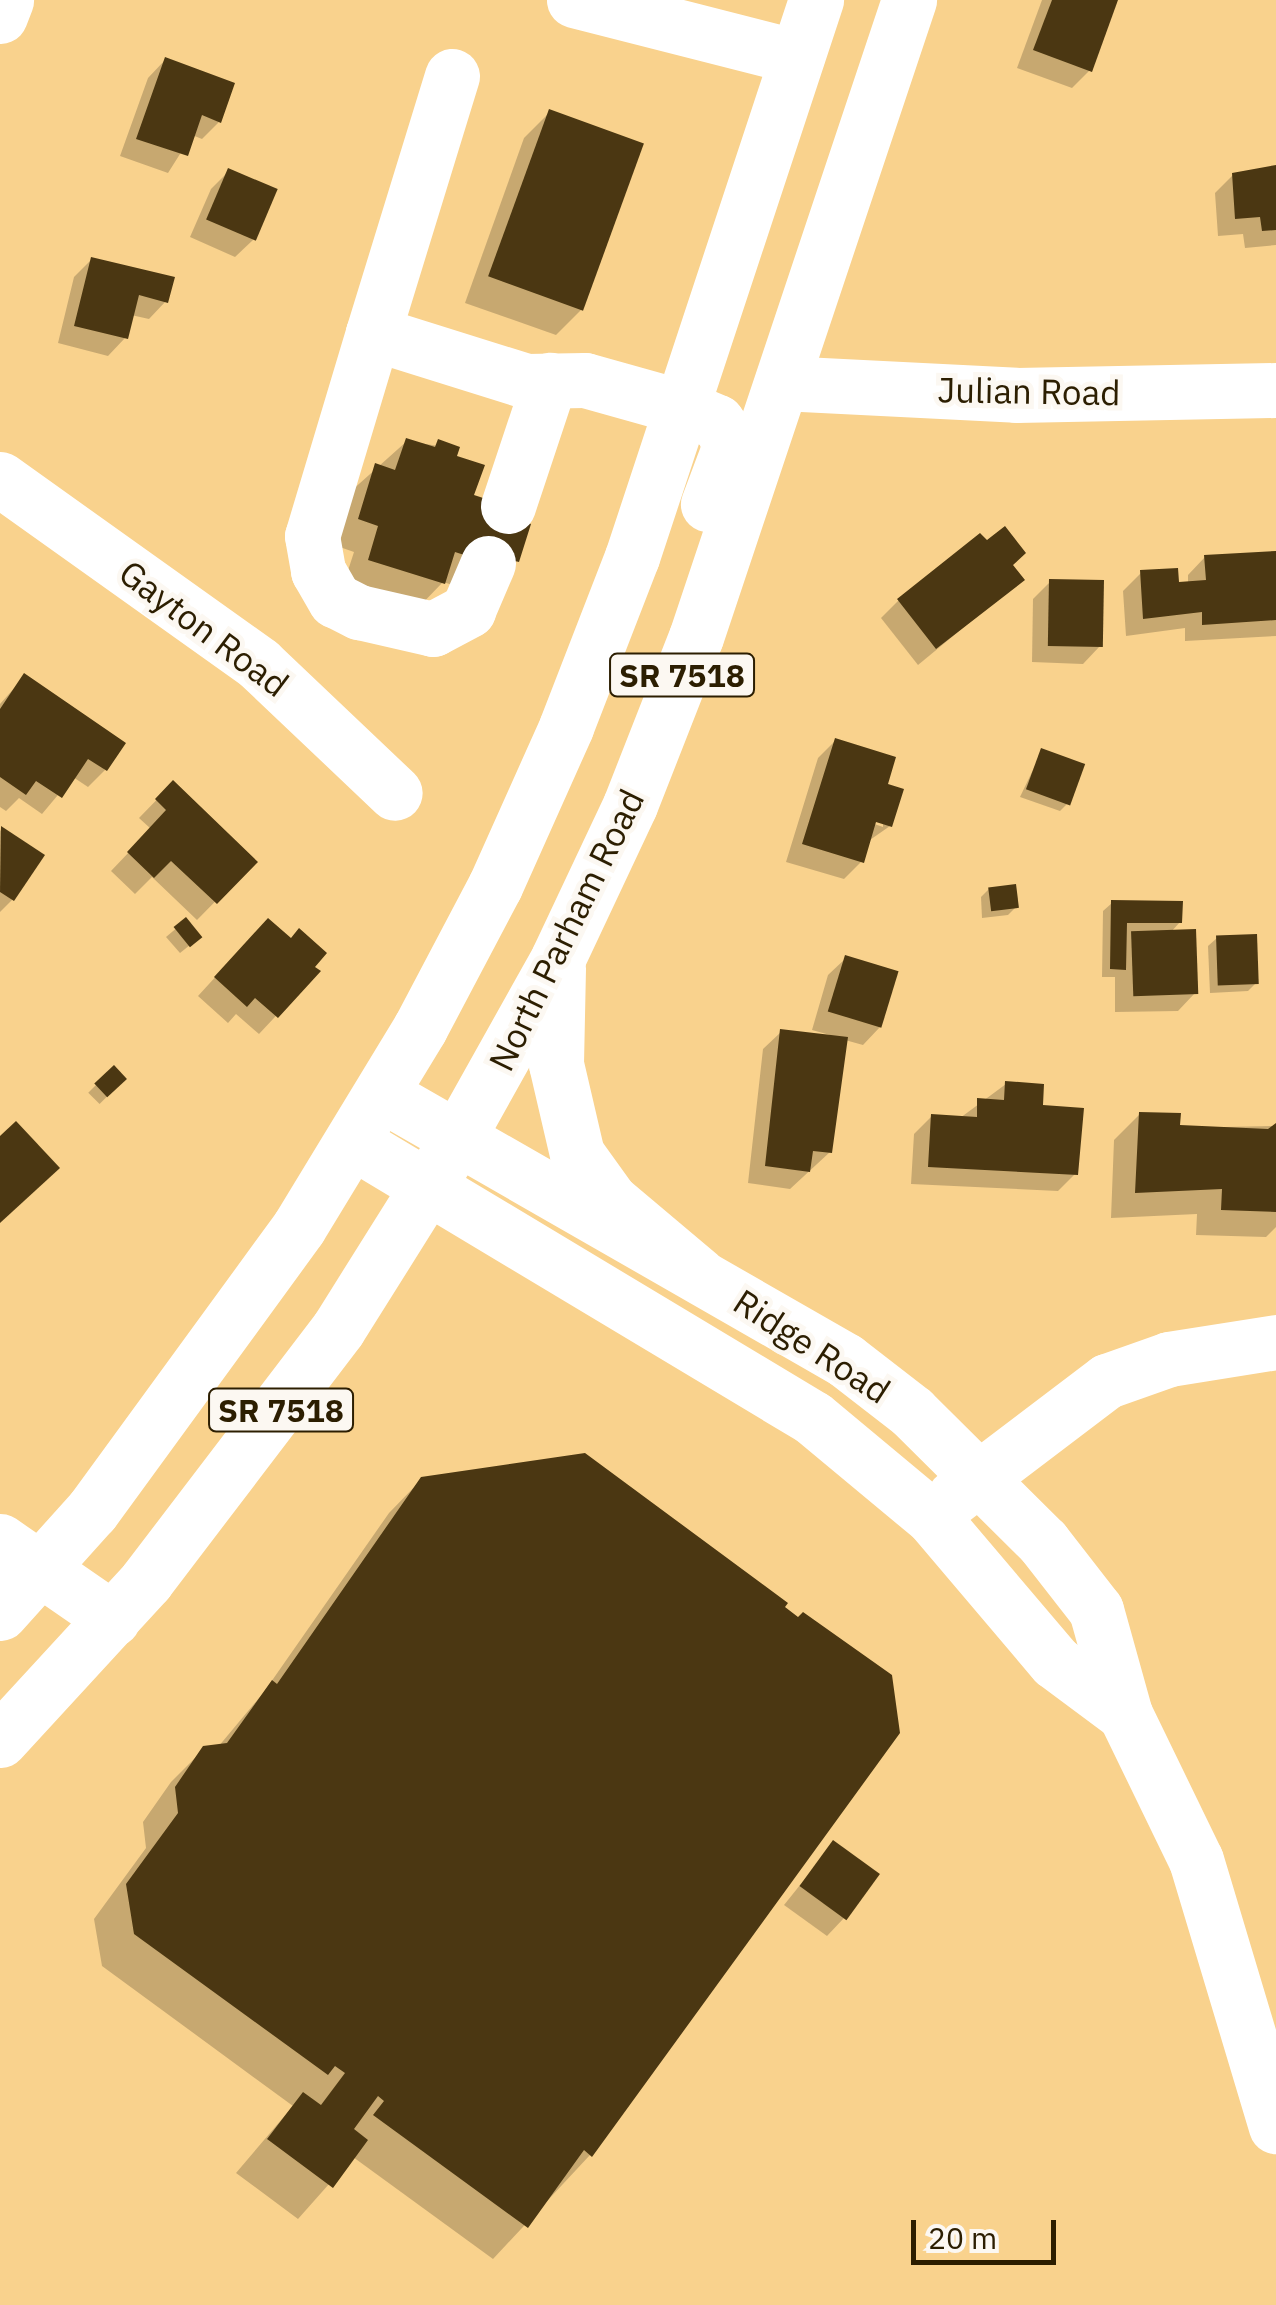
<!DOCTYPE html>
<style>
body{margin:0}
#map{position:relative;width:1276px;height:2305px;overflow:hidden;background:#f9d28d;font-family:"IBM Plex Sans",sans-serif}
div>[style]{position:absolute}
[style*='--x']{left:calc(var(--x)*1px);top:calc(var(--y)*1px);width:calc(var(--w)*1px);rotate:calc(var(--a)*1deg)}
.shadow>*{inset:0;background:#0003;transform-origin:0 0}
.building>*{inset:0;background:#4b3712;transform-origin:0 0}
.minor>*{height:55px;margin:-27.5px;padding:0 27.5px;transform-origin:27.5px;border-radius:27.5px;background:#fff}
.highway>*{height:55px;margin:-27.5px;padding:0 27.5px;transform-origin:27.5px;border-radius:27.5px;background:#fff}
span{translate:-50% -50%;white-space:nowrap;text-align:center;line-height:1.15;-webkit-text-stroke:10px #fcf8f2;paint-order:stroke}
.shield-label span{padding:2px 8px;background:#fcf8f2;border:2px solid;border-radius:8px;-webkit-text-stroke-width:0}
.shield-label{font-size:32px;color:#2c1e01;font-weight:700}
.street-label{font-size:35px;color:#2c1e01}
.scale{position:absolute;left:911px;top:2220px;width:145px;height:45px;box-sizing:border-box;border:5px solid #2c1e01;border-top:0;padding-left:12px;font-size:30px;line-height:35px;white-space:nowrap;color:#2c1e01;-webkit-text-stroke:8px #fcf8f2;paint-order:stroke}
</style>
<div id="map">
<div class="shadow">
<div style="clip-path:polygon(1042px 0,1116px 0,1090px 70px,1072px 88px,1017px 68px)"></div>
<div style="clip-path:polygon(165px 60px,219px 122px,202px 139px,192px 135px,168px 173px,120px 156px,148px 78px)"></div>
<div style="clip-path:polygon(550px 112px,582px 309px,556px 335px,465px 303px,524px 138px)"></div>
<div style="clip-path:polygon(1276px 170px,1276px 245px,1245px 248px,1243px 234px,1218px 236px,1215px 193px,1233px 175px)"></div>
<div style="clip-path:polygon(229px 171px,253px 240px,235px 257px,190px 237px,211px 189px)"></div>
<div style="clip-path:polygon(92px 259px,166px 301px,149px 319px,131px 315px,125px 338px,108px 356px,58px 343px,74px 277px)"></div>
<div style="clip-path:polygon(407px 441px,457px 449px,454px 457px,471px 497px,517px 561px,479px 593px,443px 582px,417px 609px,343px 586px,354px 552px,334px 545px,350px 492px)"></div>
<div style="clip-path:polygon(1276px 554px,1276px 636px,1185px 641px,1185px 628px,1126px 636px,1123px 591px,1141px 573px,1188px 584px,1188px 575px,1205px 557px)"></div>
<div style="clip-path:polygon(1010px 565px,1021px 580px,918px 665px,881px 618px,898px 601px)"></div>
<div style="clip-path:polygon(1050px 582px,1100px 646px,1083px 664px,1032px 662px,1033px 599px)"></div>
<div style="clip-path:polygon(25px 676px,105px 770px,88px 787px,73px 777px,42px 814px,19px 798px,6px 811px,0 807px,0 704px)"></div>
<div style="clip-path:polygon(evenodd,835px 741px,885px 786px,890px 826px,867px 842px,861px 862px,844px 879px,786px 862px,818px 758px,835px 741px,863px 820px,883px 822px,883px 827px,863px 820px)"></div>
<div style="clip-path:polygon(1042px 751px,1068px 803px,1060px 811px,1020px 797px)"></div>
<div style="clip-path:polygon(173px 783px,254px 862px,197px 920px,152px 877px,135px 894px,111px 871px,151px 829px,139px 818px)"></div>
<div style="clip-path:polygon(2px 829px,12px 900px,0 912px,0 831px)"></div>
<div style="clip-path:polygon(989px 889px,1016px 907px,1008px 915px,982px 918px,981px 897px)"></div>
<div style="clip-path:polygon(1112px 903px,1180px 922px,1171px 932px,1195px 993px,1178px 1011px,1115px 1012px,1115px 977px,1102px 977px,1103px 911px)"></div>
<div style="clip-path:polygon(185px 921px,190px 945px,180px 953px,166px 937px)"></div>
<div style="clip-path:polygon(251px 938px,317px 972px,259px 1034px,236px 1014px,228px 1023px,198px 996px)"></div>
<div style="clip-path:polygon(1217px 938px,1256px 983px,1248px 991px,1210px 993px,1208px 946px)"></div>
<div style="clip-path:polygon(846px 958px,880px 1027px,863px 1045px,845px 1040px,830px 1152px,790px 1189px,748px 1183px,763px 1049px,781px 1032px,830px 1035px,812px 1030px,828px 975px)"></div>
<div style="left:113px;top:1068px;width:16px;height:35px;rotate:45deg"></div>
<div style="clip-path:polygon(1006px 1084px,1040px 1108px,1076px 1173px,1058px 1191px,911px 1184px,914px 1134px,932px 1116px,960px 1118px)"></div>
<div style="clip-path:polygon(1140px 1114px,1177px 1128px,1276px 1126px,1276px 1227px,1266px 1237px,1196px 1235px,1197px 1214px,1111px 1218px,1114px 1140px)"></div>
<div style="clip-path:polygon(422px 1479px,590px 2155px,493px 2259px,353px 2157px,298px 2219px,236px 2173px,293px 2106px,102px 1966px,94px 1919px,146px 1848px,143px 1822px,171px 1782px,204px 1749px,218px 1747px,264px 1692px,389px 1513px)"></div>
<div style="clip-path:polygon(833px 1844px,844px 1918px,827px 1936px,784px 1905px)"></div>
</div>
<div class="building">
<div style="clip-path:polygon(1052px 0,1118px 0,1092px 72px,1033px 50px)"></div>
<div style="clip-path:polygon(165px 57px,235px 83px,221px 123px,202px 115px,188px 156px,136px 139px)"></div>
<div style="left:549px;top:109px;width:101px;height:178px;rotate:20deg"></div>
<div style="clip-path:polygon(1276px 165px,1276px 230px,1262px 231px,1260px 217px,1235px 219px,1232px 173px)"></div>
<div style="left:228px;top:168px;width:54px;height:56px;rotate:23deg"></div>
<div style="clip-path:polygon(91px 257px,175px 277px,168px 303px,139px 295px,128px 339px,74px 326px)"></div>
<div style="clip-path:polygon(406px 438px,435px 447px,438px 439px,460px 447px,457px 456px,485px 465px,474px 495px,526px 512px,523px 521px,531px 524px,519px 562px,511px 560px,508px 569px,455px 552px,445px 584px,368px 560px,378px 526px,358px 519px,375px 463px,395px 470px)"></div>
<div style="clip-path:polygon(1005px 526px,1026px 553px,1013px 565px,1025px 580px,936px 649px,897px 599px,980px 533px,987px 540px)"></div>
<div style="clip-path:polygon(1276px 551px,1276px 620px,1202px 625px,1202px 612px,1143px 619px,1140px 570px,1178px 568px,1179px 582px,1206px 580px,1204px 555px)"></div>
<div style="left:1049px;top:579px;width:55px;height:67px;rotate:1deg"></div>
<div style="clip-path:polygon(24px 673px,126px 743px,107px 771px,88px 759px,62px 798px,36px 781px,26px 795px,0 777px,0 709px)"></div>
<div style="clip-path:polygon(835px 738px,896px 757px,888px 784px,904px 789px,892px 827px,876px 822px,864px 863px,802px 844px)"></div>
<div style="left:1041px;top:748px;width:47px;height:44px;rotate:20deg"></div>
<div style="clip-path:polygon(173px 780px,258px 862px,217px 904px,171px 861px,154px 878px,127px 852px,166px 810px,155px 799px)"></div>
<div style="clip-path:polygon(1px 826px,45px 855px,14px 901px,0 892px)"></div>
<div style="left:1016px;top:884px;width:24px;height:28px;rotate:83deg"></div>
<div style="clip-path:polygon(1111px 900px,1183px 901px,1182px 923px,1127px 923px,1126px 970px,1110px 969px)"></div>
<div style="left:186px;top:917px;width:26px;height:16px;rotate:51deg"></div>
<div style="clip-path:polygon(268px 918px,291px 938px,299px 928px,327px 953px,315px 967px,321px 971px,278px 1018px,255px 998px,247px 1007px,214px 977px)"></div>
<div style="left:1196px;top:929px;width:65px;height:65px;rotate:88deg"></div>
<div style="left:1257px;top:934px;width:50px;height:41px;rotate:88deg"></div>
<div style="left:845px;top:955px;width:56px;height:59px;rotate:17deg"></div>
<div style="clip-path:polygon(780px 1029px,848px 1037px,832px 1153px,813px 1151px,810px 1172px,765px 1166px)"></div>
<div style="left:114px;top:1065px;width:19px;height:27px;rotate:47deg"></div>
<div style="clip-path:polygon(1005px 1081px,1044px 1084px,1043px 1105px,1084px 1108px,1078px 1175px,928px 1167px,931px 1114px,977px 1117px,977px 1098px,1004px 1100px)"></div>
<div style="clip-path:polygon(1139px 1112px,1181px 1113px,1180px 1125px,1268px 1129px,1276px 1123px,1276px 1212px,1221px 1210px,1222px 1189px,1135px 1193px)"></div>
<div style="clip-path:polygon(16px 1121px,60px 1168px,0 1223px,0 1136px)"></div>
<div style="clip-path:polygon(585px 1453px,788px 1603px,785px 1607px,798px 1617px,803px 1612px,892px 1675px,900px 1733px,592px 2157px,584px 2150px,528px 2228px,373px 2115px,384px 2101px,378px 2096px,354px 2129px,368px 2140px,333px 2188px,267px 2139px,303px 2092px,321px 2105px,345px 2073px,335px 2066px,328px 2075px,134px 1934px,126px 1884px,178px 1813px,175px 1787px,203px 1746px,227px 1743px,272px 1680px,277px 1684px,421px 1477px)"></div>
<div style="left:833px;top:1840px;width:58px;height:57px;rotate:36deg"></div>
</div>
<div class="minor">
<div style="--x:574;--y:0;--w:230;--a:14.3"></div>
<div style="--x:0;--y:16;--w:17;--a:-69"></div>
<div style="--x:452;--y:76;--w:269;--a:107.1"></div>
<div style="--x:373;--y:333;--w:160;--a:17.4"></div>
<div style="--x:526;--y:381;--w:59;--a:-1"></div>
<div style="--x:585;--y:380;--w:101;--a:15.6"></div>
<div style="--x:373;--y:333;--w:212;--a:106.7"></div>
<div style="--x:312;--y:536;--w:36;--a:80"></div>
<div style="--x:318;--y:571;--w:34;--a:60"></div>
<div style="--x:335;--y:600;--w:27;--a:27"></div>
<div style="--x:359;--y:612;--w:76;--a:12.9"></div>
<div style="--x:433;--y:629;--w:40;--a:-28"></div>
<div style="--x:468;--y:610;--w:51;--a:-66.9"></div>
<div style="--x:782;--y:383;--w:234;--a:2.9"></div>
<div style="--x:1016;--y:395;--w:260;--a:-1.1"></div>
<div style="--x:0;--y:479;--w:318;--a:35.5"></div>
<div style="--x:259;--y:664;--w:187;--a:43.5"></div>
<div style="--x:508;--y:506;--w:133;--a:-71.6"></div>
<div style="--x:381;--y:1094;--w:535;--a:29.82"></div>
<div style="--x:845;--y:1360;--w:85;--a:37.8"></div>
<div style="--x:912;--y:1412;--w:185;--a:44.8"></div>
<div style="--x:1043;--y:1542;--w:86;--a:52.1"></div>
<div style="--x:1096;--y:1610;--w:108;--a:74.4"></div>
<div style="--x:1125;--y:1714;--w:162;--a:64.1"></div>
<div style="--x:1196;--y:1860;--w:278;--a:73.3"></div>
<div style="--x:353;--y:1142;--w:536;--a:30.96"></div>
<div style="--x:813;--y:1418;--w:155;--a:39.8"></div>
<div style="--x:932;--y:1517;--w:190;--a:49.7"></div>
<div style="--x:1055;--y:1662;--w:87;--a:36.6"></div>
<div style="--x:954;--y:1497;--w:192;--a:-37.2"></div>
<div style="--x:1107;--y:1381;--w:66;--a:-19.5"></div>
<div style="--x:1169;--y:1359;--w:108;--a:-9"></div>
<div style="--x:0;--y:1541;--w:137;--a:34.6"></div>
</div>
<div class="highway">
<div style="--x:682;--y:407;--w:38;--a:23"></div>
<div style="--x:717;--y:422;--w:14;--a:54"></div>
<div style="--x:725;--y:433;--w:16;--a:75"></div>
<div style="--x:729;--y:448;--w:60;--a:110.6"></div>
<div style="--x:558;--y:968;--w:96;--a:91.2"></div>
<div style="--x:556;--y:1064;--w:92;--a:76.9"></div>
<div style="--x:577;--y:1154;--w:57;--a:54.3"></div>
<div style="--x:610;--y:1200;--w:116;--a:40.1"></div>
<div style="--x:0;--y:1613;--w:137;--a:-48"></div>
<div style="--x:92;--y:1511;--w:351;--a:-53.9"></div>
<div style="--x:299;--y:1227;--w:233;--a:-58.7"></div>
<div style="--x:420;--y:1028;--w:161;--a:-62.2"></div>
<div style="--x:495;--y:886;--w:174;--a:-65.9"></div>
<div style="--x:566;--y:727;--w:182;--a:-68.8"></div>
<div style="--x:632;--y:557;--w:587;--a:-71.72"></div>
<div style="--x:0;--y:1740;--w:216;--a:-47.4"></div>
<div style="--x:146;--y:1581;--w:317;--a:-52.7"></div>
<div style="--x:338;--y:1329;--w:224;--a:-57.9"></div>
<div style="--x:457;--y:1139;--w:207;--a:-60.8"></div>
<div style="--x:558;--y:958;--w:169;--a:-64.8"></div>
<div style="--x:630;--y:805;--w:180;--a:-68.6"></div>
<div style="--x:696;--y:637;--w:672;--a:-71.51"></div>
</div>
<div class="shield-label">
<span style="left:682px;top:675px">SR 7518</span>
<span style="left:281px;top:1410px">SR 7518</span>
</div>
<div class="street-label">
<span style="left:1029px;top:391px;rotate:1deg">Julian Road</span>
<span style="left:204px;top:628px;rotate:37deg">Gayton Road</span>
<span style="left:566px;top:930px;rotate:-64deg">North Parham Road</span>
<span style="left:812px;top:1346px;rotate:33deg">Ridge Road</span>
</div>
<div class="scale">20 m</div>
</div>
